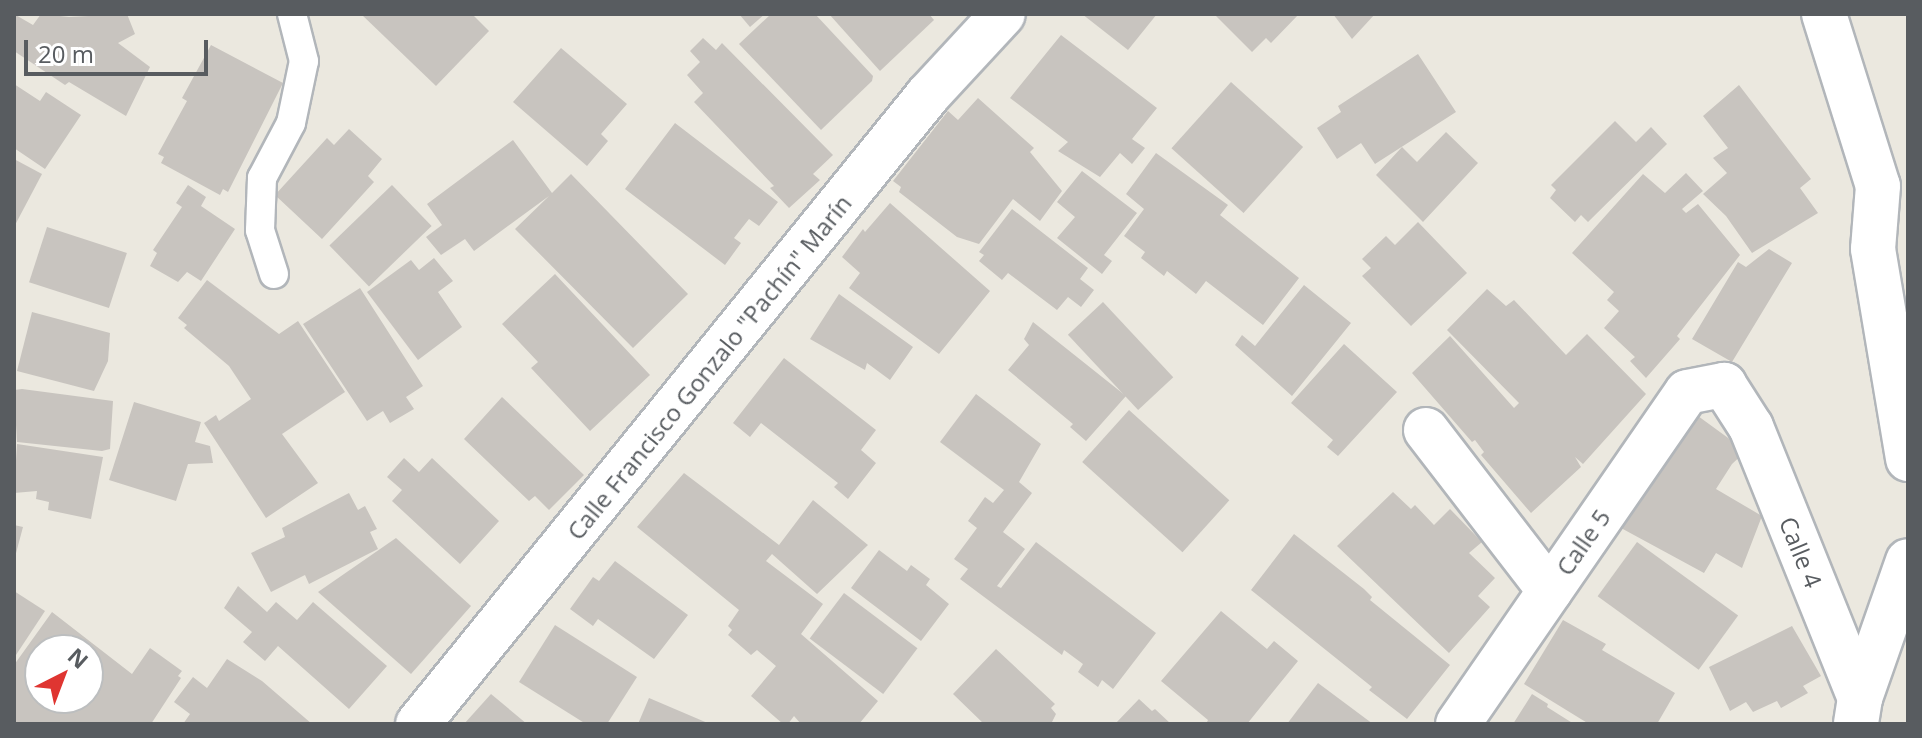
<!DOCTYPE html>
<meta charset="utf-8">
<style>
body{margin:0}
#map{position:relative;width:1922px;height:738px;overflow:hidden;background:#ebe8df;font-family:"Open Sans",sans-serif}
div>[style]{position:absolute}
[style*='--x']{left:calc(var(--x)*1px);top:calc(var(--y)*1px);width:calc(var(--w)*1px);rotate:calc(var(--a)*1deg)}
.building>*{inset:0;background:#c8c4bf;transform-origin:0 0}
.roads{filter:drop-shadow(2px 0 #b2b6ba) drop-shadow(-2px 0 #b2b6ba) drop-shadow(0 2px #b2b6ba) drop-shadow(0 -2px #b2b6ba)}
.service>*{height:28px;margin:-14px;padding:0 14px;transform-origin:14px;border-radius:14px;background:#fff}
.minor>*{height:44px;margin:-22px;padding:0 22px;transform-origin:22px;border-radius:22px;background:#fff}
span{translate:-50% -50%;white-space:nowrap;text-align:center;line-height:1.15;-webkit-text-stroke:8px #fff;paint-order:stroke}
.street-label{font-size:24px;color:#585c60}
.frame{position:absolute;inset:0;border:16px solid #585c60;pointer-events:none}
.north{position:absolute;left:24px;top:634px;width:80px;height:80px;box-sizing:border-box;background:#fff;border:2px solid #bcbebf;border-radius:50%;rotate:42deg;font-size:22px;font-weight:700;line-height:32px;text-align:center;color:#585c60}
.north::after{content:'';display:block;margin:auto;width:28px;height:36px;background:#df3531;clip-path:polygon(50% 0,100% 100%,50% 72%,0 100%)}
.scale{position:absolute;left:24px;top:40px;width:184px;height:36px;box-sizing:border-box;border:4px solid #585c60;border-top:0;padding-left:10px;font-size:24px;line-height:28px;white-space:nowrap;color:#585c60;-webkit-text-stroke:6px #fff;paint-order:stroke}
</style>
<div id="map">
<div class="building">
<div style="clip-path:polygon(14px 14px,33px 25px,41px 14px,69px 17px,127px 14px,135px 34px,118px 43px,150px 67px,126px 116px,69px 82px,65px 85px,14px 51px)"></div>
<div style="clip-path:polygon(361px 14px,472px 14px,489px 31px,436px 86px)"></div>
<div style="clip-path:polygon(739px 14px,765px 14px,750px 27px)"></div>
<div style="clip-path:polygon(771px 14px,815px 14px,873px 76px,872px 81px,821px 130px,739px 44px)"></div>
<div style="clip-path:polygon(829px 14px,929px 14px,934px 20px,880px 71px)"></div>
<div style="clip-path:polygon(1082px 14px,1157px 14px,1128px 50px)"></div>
<div style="clip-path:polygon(1214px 14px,1299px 14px,1271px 43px,1266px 38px,1252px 52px)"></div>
<div style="clip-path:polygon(1333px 14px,1375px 14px,1352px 39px)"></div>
<div style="clip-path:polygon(1061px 35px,1157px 108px,1132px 139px,1145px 148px,1132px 164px,1120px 153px,1100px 177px,1058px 151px,1068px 142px,1010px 98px)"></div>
<div style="clip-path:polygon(703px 38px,716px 50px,722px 43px,833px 155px,813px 174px,820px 180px,789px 208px,770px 188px,774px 186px,694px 102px,703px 93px,687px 75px,700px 62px,690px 51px)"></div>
<div style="clip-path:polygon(211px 45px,283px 83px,228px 192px,223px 189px,220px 195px,161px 163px,164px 157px,158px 154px,187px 101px,182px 98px)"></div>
<div style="clip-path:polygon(561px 48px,627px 104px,601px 134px,608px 141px,587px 166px,513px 102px)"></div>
<div style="clip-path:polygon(1418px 54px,1456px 112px,1375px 164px,1361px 143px,1337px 159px,1317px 128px,1341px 112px,1338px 106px)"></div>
<div style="left:1231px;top:82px;width:97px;height:89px;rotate:42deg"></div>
<div style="clip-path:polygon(14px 84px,40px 101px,46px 92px,81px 115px,45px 169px,14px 148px)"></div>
<div style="clip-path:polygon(1739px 85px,1811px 179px,1800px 188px,1818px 213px,1752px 253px,1726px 216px,1703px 194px,1727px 173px,1713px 158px,1728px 148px,1703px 116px)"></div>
<div style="clip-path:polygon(978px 98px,1034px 148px,1030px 152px,1062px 191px,1040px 221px,1013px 199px,979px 244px,957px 237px,899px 192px,901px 187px,893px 181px,948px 111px,958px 120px)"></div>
<div style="clip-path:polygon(1615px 121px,1636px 142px,1651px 127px,1667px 144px,1588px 222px,1581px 215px,1575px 222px,1550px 198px,1556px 190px,1551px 185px)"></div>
<div style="clip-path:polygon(675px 123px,778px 202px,759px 226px,749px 219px,734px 238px,741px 243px,725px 265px,625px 189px)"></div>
<div style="clip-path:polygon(349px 129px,382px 159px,368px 176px,374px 182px,322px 239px,275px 195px,327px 138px,334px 145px)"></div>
<div style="clip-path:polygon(1446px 132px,1478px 163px,1423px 222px,1376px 175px,1402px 147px,1417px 162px)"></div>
<div style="clip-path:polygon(513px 140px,552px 193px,571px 174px,688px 294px,633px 348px,515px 229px,549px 196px,474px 251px,465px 239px,441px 255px,426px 237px,442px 225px,427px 204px)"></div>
<div style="clip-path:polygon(1156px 153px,1228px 205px,1220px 215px,1299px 278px,1263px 325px,1206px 281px,1196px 294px,1167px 271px,1164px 276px,1141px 258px,1145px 252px,1124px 236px,1144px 209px,1126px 194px)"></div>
<div style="clip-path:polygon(14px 159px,42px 174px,14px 227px)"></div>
<div style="clip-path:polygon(1082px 171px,1137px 213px,1104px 255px,1112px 261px,1102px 274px,1057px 238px,1075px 217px,1057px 202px)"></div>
<div style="clip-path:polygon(1686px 173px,1703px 191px,1682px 209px,1686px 213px,1698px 204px,1740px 255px,1677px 336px,1680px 339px,1646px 378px,1630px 361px,1635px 357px,1604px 328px,1619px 311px,1607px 300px,1614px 292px,1572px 253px,1643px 174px,1665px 193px)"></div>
<div style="clip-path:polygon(188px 185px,206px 197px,201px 206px,235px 229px,201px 281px,187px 272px,178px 282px,150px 266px,157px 253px,153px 250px,182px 207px,176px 203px)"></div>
<div style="left:392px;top:185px;width:57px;height:87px;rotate:46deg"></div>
<div style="clip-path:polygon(890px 203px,990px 291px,939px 354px,849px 288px,860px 273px,842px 257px,863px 229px,865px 232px)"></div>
<div style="clip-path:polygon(1012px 209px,1088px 268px,1080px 279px,1094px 290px,1081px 307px,1068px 297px,1057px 310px,1008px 273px,1002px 280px,979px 261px,984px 255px,979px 252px)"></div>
<div style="clip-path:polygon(1418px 222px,1467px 273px,1411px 326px,1362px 276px,1371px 268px,1362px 259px,1386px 236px,1395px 245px)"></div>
<div style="left:47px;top:227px;width:84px;height:58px;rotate:18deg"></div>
<div style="clip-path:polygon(1769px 249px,1792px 263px,1732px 362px,1692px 339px,1738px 262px,1746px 267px)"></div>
<div style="clip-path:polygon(434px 258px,453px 281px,438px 292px,462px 327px,418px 360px,367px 292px,411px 260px,419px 270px)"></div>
<div style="clip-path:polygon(555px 274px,650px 375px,590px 431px,531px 368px,538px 362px,502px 324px)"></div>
<div style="clip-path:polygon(207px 280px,279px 334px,298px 321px,345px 392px,282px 434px,318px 483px,266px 518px,204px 423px,216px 415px,219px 421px,251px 399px,229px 366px,184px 328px,187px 325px,178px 318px)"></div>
<div style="clip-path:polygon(1304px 285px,1351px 323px,1292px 396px,1235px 345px,1242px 335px,1255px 346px)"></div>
<div style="clip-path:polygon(360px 288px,423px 386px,406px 397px,414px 409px,390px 423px,383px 411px,367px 421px,303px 324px)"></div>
<div style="clip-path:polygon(1487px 289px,1506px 306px,1514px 300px,1566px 355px,1587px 334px,1646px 394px,1583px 464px,1575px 457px,1581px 467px,1531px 513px,1481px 455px,1484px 452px,1475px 440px,1472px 442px,1412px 373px,1450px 336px,1514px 408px,1519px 403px,1447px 330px)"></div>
<div style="clip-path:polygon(839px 294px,913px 347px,890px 380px,867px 363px,865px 370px,810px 339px)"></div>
<div style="left:1103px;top:302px;width:103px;height:48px;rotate:47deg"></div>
<div style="clip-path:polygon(32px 312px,110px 333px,108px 361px,94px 391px,17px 371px)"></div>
<div style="clip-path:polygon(1033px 322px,1126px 396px,1086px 441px,1070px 427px,1073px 424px,1008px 370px,1029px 345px,1024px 339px)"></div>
<div style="clip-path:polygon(1344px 344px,1397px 392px,1338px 456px,1327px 447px,1333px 440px,1291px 403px)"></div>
<div style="clip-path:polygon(784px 358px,876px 430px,861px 450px,876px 463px,848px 499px,834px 487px,838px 483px,761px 423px,750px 437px,733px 423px)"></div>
<div style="clip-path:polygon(22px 389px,113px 401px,110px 449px,102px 451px,17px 442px,14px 390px)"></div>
<div style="clip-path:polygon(976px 394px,1041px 444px,1019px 482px,1032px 493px,1003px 532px,1025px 549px,997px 586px,1001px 588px,1036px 542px,1156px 633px,1113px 689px,1102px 680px,1098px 687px,1078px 672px,1083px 664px,1064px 650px,1062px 655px,960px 579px,968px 569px,954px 559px,977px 528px,968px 521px,985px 497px,993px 503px,1004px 490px,940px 442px)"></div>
<div style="clip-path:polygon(502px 397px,584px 475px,549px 510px,535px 496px,529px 501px,464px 439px)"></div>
<div style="clip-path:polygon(134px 402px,201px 422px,195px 442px,210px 446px,213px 463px,188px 464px,176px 501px,109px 480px)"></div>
<div style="left:1129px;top:410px;width:135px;height:70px;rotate:42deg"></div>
<div style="clip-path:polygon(1698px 416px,1746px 451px,1732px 464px,1716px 489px,1762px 516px,1742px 568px,1716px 553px,1704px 573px,1621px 528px)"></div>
<div style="clip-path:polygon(17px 444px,103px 457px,91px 519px,48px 510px,49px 502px,36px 499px,37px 491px,14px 493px)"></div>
<div style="clip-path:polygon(404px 458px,419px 472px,432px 458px,499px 521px,460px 564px,392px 501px,402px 490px,387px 477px)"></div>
<div style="clip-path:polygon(684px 473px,779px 545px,813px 500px,868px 545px,817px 594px,772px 554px,766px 561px,823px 604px,801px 634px,878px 701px,859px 724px,801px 724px,794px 716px,788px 724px,783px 724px,751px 696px,776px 666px,757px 650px,751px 655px,728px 635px,732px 630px,728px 626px,739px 610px,637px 527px)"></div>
<div style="clip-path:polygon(1393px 492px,1411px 509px,1415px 505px,1434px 525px,1450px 509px,1482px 542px,1469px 553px,1495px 578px,1478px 596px,1490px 607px,1449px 653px,1337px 546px)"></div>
<div style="clip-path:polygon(349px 493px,358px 510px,365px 506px,377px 529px,370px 532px,378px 549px,309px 584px,305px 575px,271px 592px,251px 553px,285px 537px,282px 528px)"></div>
<div style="clip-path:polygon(14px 525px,23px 527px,15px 557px,14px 557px)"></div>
<div style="clip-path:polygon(1294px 534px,1364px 589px,1372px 597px,1370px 600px,1450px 665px,1407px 719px,1369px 690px,1372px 687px,1251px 590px)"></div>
<div style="clip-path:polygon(396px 538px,471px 606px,411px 674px,318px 592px)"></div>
<div style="left:1637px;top:542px;width:125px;height:67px;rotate:36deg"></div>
<div style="clip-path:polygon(879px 550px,907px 571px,911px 565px,930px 579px,926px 585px,949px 604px,921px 641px,851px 588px)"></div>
<div style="clip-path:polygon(615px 561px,688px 615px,654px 659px,598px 619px,593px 626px,570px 609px,593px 577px,599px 581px)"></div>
<div style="clip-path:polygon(238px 586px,267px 612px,276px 602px,297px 620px,313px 602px,387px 666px,349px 709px,278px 646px,265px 661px,243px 642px,252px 632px,224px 608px)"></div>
<div style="clip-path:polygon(14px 591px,45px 611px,14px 658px)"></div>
<div style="left:844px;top:593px;width:92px;height:57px;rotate:37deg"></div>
<div style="clip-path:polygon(1221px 611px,1267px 649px,1274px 641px,1298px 661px,1247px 724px,1206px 724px,1208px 720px,1161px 681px)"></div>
<div style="clip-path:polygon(evenodd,52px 612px,132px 674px,150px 648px,182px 671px,178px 676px,181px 678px,151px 724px,14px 724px,14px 665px,52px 612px,40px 650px,88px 650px,88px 698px,40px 698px,40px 650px)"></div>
<div style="clip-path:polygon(1563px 620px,1606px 644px,1602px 650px,1675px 693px,1657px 724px,1589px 724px,1524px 684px)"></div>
<div style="clip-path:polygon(555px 625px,637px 677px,607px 724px,586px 724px,519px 682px)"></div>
<div style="clip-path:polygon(1792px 626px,1821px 676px,1803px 686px,1808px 693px,1781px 708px,1777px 701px,1753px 712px,1746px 702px,1730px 711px,1709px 667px)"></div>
<div style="clip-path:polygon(996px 649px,1055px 704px,1051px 708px,1056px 714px,1051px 724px,984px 724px,953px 694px)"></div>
<div style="clip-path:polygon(227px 659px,262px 681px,312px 724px,183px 724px,190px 714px,174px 702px,193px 677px,207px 688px)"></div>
<div style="clip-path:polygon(1318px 683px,1373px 724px,1287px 724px)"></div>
<div style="clip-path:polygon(491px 694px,527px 724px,464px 724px)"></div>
<div style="clip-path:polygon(1532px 694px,1548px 704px,1547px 707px,1574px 724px,1513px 724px)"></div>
<div style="clip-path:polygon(649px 698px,710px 724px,638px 724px)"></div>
<div style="clip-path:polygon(1139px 699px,1152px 711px,1155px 709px,1171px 724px,1115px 724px)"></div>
</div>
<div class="roads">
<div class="service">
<div style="--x:274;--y:274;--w:46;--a:-107.7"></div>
<div style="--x:260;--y:230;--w:52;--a:-87.8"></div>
<div style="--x:262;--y:178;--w:62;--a:-62.2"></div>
<div style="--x:291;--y:123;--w:63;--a:-78.2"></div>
<div style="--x:304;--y:61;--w:49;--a:-104.3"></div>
</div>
<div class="minor">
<div style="--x:1824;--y:14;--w:180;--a:72.6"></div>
<div style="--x:1878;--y:186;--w:63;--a:94.5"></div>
<div style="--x:1873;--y:249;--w:213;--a:80.5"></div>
<div style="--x:1426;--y:430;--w:203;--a:52.4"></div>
<div style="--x:1860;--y:698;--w:145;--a:-70.7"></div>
<div style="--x:418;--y:724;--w:810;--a:-50.96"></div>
<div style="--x:928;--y:95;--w:110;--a:-47.2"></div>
<div style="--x:1458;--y:724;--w:403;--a:-55.4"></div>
<div style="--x:1687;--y:392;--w:38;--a:-11"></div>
<div style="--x:1724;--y:385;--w:50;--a:57.3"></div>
<div style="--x:1751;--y:427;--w:292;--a:68.1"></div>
<div style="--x:1860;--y:698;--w:26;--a:99"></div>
</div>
</div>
<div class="street-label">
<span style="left:709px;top:367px;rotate:-51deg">Calle Francisco Gonzalo "Pachín" Marín</span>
<span style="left:1583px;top:542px;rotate:-55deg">Calle 5</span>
<span style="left:1801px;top:552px;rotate:68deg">Calle 4</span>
</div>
<div class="frame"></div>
<div class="north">N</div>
<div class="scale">20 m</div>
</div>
